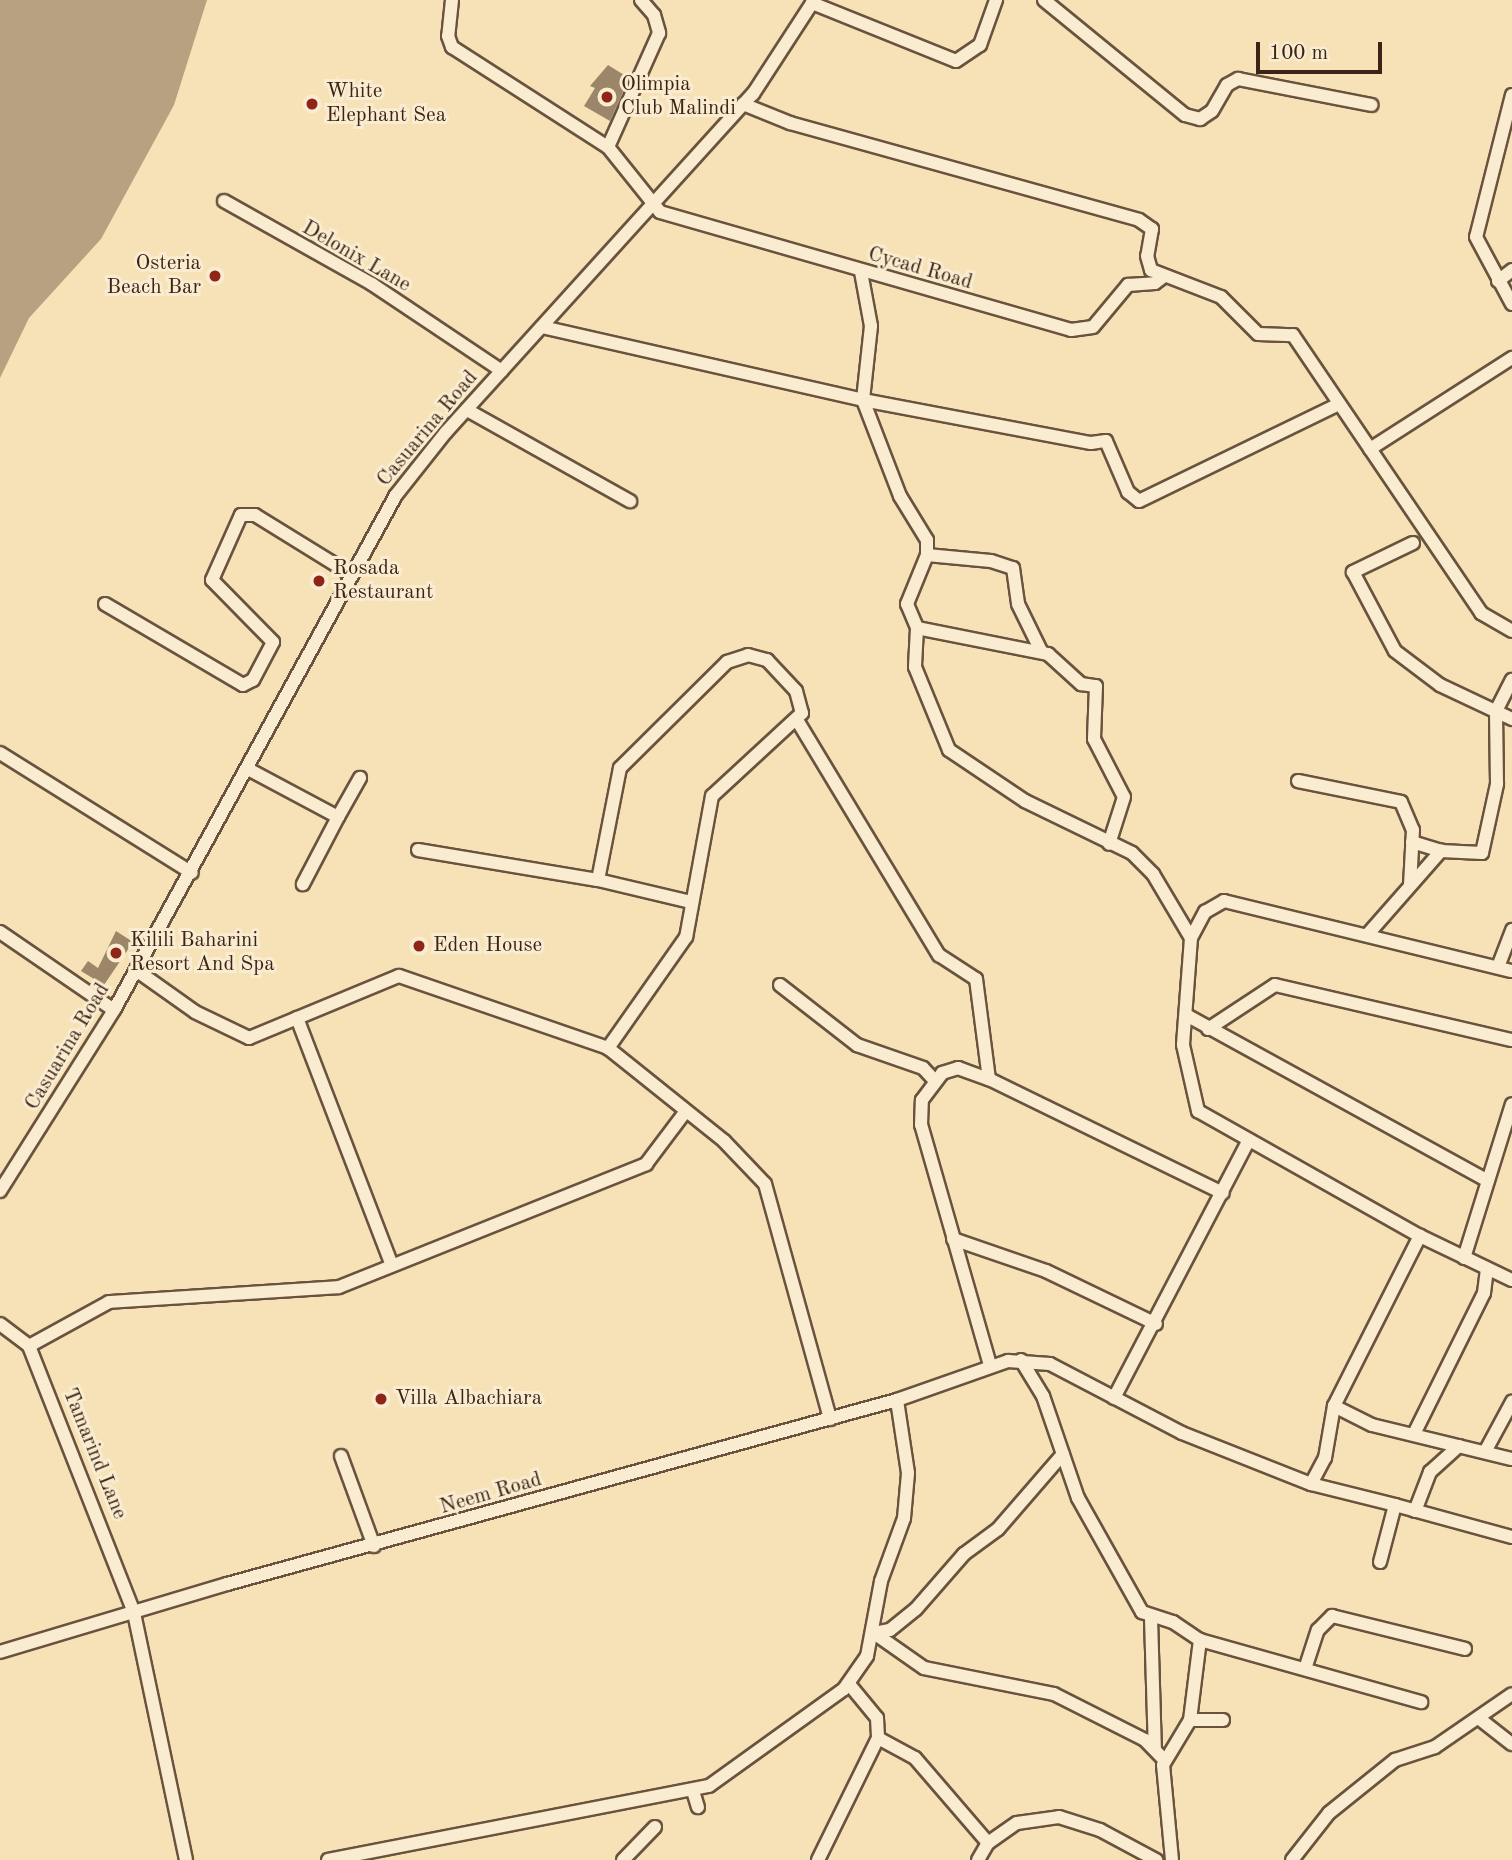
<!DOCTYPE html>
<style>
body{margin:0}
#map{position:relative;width:1512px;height:1860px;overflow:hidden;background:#f6e2b6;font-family:"Old Standard TT",serif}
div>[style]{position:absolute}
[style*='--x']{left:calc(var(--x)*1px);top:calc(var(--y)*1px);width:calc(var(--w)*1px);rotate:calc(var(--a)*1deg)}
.water>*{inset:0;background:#b6a180}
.building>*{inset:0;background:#9c8669}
.roads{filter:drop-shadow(2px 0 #6a533e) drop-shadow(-2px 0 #6a533e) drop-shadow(0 2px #6a533e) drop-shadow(0 -2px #6a533e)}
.minor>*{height:12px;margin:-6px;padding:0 6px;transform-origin:6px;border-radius:6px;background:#f9ecd0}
.dots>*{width:19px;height:19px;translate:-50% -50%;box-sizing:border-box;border:4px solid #f9ecd0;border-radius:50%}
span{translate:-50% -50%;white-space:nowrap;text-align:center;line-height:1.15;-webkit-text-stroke:6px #f9ecd0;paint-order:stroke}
.poi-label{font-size:21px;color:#3b2316}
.left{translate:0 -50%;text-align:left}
.right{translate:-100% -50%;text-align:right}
.street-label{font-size:21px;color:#3b2316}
.scale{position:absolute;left:1256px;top:42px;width:126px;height:32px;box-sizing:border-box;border:4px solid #3b2316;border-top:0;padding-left:9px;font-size:21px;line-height:24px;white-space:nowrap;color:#3b2316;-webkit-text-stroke:5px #f9ecd0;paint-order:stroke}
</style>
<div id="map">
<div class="water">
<div style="clip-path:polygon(0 0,207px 0,174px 105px,101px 239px,29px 318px,0 378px)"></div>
</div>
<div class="building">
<div style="clip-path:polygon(608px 65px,629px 78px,610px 121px,584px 106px,595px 88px,590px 86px)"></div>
<div style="clip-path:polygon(116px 931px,133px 942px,104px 985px,81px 971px,88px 961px,98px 968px)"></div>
</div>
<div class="roads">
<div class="minor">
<div style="--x:452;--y:0;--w:36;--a:96"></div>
<div style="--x:448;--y:36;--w:12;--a:70"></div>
<div style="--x:452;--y:47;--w:185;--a:32.7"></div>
<div style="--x:641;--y:0;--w:20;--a:49"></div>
<div style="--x:654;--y:15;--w:19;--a:74"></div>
<div style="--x:659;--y:33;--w:125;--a:114.1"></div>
<div style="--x:608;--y:147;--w:83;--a:51.3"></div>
<div style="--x:660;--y:212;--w:428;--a:16"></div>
<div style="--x:1071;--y:330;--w:22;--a:-8"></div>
<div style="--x:1093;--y:327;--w:55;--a:-50.2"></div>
<div style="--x:1128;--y:285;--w:27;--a:-4"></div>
<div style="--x:1155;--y:283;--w:10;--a:-37"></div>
<div style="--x:1044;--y:0;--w:182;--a:39.2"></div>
<div style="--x:1185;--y:115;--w:16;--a:15"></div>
<div style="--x:1200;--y:119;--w:14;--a:-34"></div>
<div style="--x:1212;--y:111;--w:30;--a:-60"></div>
<div style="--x:1227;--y:85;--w:13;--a:-29"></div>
<div style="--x:1238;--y:79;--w:136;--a:11"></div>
<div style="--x:812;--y:3;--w:155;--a:21.9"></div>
<div style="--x:956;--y:61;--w:29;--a:-34"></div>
<div style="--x:980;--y:45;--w:48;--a:-70.4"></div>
<div style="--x:1512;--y:95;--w:146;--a:104.2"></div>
<div style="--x:1476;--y:237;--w:76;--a:61.8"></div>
<div style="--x:743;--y:104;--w:51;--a:22"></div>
<div style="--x:790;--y:123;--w:362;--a:15.5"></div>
<div style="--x:1139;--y:220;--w:16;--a:35"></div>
<div style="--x:1152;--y:229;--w:27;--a:100"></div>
<div style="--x:1147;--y:256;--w:15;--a:74"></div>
<div style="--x:1151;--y:270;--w:75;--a:21.1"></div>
<div style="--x:1221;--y:297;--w:52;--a:45"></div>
<div style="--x:1258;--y:334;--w:35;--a:2"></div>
<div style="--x:1293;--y:335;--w:336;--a:55.9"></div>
<div style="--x:1481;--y:613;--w:36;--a:30"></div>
<div style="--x:224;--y:201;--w:170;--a:29.3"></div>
<div style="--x:372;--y:284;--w:156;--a:33.8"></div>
<div style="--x:861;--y:272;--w:55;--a:79.5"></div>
<div style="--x:871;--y:326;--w:74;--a:96.2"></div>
<div style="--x:863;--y:400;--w:103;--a:68.9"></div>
<div style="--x:900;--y:496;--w:52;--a:58.5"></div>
<div style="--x:927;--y:540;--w:15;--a:90"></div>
<div style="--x:927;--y:555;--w:53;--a:112.2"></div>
<div style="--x:907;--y:604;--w:26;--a:67"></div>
<div style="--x:917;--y:628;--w:39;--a:93"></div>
<div style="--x:915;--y:667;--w:90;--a:67.7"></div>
<div style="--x:949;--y:750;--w:92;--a:33.9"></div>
<div style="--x:1025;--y:801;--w:119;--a:25.9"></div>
<div style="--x:1132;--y:853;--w:30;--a:45"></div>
<div style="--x:1153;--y:874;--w:74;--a:59.3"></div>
<div style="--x:1191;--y:938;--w:107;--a:94.3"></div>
<div style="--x:1183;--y:1045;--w:68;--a:77.2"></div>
<div style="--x:1198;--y:1111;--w:255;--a:29.4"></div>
<div style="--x:1420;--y:1236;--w:102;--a:25.6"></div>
<div style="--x:1498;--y:281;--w:18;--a:-38"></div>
<div style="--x:542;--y:327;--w:329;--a:12.8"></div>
<div style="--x:863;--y:400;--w:232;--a:10.7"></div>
<div style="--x:1091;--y:443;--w:15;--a:-8"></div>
<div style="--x:1106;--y:441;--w:56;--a:66.7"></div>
<div style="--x:1128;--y:492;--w:14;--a:39"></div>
<div style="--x:1139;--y:501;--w:222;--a:-25.9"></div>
<div style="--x:467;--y:410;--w:187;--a:29.2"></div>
<div style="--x:1370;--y:449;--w:169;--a:-32.7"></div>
<div style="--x:1413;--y:543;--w:67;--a:154.2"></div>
<div style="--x:1353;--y:572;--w:89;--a:62"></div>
<div style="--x:1395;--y:651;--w:56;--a:37.1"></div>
<div style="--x:1440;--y:685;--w:80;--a:25.3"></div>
<div style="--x:927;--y:555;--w:64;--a:5.4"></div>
<div style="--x:991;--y:561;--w:23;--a:18"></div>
<div style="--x:1013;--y:568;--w:36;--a:82"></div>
<div style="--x:1018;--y:604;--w:52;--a:63.9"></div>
<div style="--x:105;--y:604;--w:160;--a:30.4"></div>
<div style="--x:243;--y:685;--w:11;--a:-27"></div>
<div style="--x:253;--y:680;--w:43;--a:-62.2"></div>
<div style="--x:273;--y:642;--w:87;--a:-134.5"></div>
<div style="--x:212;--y:580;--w:71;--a:-66"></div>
<div style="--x:241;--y:515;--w:14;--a:0"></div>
<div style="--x:255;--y:515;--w:114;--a:31.7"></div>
<div style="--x:917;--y:628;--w:134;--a:11.2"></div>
<div style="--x:1048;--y:654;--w:45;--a:42.3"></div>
<div style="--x:1081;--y:684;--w:15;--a:8"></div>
<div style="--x:1096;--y:686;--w:53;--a:92.2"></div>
<div style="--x:1094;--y:739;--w:65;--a:62.7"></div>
<div style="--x:1124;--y:797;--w:49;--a:107.7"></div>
<div style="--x:797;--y:720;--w:275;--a:58.9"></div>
<div style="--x:939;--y:955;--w:44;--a:33"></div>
<div style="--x:976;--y:979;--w:101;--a:82.6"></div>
<div style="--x:0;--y:753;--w:226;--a:32"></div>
<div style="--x:248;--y:769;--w:102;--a:28.1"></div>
<div style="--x:338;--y:817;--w:76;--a:117.6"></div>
<div style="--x:1298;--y:781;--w:105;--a:11.5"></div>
<div style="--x:1401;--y:802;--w:30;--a:67"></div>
<div style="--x:1413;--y:830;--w:55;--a:93.1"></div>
<div style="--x:338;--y:817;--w:45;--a:-60.6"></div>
<div style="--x:1412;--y:842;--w:30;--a:17"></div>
<div style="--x:418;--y:850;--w:182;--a:9.5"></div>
<div style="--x:598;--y:880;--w:96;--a:13.3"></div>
<div style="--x:598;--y:880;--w:114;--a:-78.9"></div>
<div style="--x:620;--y:768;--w:151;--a:-44.7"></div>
<div style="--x:727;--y:662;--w:22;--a:-18"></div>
<div style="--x:748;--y:655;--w:20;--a:15"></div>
<div style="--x:767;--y:660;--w:42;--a:46.9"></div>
<div style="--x:796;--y:691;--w:23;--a:75"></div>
<div style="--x:802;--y:713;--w:122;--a:137.3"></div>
<div style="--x:712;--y:796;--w:143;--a:100.4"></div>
<div style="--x:686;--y:937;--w:136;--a:125.1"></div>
<div style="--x:0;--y:932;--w:138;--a:34.4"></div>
<div style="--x:1368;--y:934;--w:111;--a:-48.7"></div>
<div style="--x:1441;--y:851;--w:41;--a:2.8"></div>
<div style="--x:1482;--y:853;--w:71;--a:-77.7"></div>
<div style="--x:1497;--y:784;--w:73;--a:-90.8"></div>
<div style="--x:1496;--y:711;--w:35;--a:-63"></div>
<div style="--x:1191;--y:938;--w:30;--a:-62"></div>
<div style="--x:1205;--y:912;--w:22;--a:-30"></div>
<div style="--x:1224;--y:901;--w:296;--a:13.7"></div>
<div style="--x:1498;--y:967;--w:40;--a:-69"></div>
<div style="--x:136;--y:970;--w:72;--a:35.4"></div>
<div style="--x:195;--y:1012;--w:60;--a:25.7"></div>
<div style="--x:249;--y:1038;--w:162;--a:-22.5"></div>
<div style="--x:399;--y:976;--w:221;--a:19"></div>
<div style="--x:608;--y:1048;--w:149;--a:38.7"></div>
<div style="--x:724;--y:1141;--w:59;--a:46.4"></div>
<div style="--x:765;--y:1184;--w:244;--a:74.5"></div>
<div style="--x:780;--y:985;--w:98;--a:37.9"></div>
<div style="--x:857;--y:1045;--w:70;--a:19.2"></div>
<div style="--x:923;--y:1068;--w:16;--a:47"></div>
<div style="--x:1188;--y:1016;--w:342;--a:28.8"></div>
<div style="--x:297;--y:1018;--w:265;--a:69"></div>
<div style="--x:1208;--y:1029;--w:80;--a:-33.3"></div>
<div style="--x:1275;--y:985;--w:243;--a:13.1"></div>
<div style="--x:0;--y:1191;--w:214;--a:-57.8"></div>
<div style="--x:114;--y:1010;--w:587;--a:-61.3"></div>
<div style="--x:396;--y:495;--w:80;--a:-51.6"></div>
<div style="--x:446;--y:432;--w:457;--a:-47.8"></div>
<div style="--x:753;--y:94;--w:112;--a:-57"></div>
<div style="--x:953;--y:1239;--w:98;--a:19"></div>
<div style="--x:1046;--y:1271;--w:122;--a:25.7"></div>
<div style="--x:1464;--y:1258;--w:161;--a:-72.7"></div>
<div style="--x:0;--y:1324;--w:36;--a:37"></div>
<div style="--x:29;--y:1346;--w:287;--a:68.5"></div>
<div style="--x:134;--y:1613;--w:252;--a:78.1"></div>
<div style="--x:29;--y:1346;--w:91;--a:-28.8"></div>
<div style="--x:109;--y:1302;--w:230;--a:-3.7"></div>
<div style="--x:339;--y:1287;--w:331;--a:-21.8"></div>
<div style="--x:646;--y:1164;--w:66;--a:-53"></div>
<div style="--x:1021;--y:1360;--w:42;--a:58.6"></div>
<div style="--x:1043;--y:1396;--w:108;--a:71.1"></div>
<div style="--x:1078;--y:1498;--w:131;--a:60.7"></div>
<div style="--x:1142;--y:1612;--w:33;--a:18"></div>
<div style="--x:1173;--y:1622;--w:32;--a:34"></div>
<div style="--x:1200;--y:1640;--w:230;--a:15.7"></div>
<div style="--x:990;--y:1365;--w:250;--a:-106"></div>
<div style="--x:921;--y:1125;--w:25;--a:-88"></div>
<div style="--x:922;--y:1100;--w:34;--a:-53"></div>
<div style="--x:942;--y:1073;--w:17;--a:-17"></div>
<div style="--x:958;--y:1068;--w:33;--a:20"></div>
<div style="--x:989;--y:1079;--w:260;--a:26"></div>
<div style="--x:1114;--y:1398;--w:291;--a:-62.4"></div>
<div style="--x:1334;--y:1406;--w:42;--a:26.6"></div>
<div style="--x:1372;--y:1425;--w:144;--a:13.7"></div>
<div style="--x:1415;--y:1432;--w:155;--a:-63.6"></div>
<div style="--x:1484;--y:1293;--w:24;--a:-83"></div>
<div style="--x:1486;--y:1450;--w:55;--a:-61.6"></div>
<div style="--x:341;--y:1456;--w:96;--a:69.9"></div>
<div style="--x:1311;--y:1484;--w:30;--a:-62"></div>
<div style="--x:1325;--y:1458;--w:53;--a:-80.2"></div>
<div style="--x:1334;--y:1406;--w:191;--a:-63.2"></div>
<div style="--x:1395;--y:1505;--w:121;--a:15.3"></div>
<div style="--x:1415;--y:1511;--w:42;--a:-69"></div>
<div style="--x:1430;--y:1472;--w:39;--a:-42"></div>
<div style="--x:1151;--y:1618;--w:131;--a:88.3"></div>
<div style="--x:874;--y:1633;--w:61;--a:35"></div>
<div style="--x:924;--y:1668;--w:133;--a:11.3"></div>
<div style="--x:1054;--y:1694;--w:102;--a:26.8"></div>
<div style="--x:1145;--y:1740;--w:28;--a:46"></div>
<div style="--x:874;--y:1633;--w:16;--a:-11"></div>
<div style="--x:890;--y:1630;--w:33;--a:-39"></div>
<div style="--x:916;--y:1609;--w:73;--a:-48.9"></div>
<div style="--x:964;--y:1554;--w:42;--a:-36.3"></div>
<div style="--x:998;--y:1529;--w:99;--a:-49.1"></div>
<div style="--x:0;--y:1652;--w:237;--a:-16.7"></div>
<div style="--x:227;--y:1584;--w:695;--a:-15.36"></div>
<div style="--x:897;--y:1400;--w:118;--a:-19.4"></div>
<div style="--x:1008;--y:1361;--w:42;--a:4.1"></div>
<div style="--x:1050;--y:1364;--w:149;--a:27.6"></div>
<div style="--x:1182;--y:1433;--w:139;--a:21.6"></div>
<div style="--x:1311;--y:1484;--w:87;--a:14"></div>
<div style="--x:1395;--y:1505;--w:59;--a:104.7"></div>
<div style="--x:1306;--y:1666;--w:38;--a:-72"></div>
<div style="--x:1318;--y:1630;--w:20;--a:-45"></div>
<div style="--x:1332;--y:1616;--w:137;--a:13.9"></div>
<div style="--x:849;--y:1684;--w:44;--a:50.5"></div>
<div style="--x:877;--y:1718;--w:20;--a:87"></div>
<div style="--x:878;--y:1738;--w:42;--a:28.4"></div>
<div style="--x:915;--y:1758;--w:112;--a:49.3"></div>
<div style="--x:1190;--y:1720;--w:33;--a:0"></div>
<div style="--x:1481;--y:1720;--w:39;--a:38"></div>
<div style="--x:693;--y:1791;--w:17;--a:73"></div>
<div style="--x:328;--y:1860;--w:388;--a:-11"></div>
<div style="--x:709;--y:1786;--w:166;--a:-35.7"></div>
<div style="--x:844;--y:1689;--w:40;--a:-55.1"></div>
<div style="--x:867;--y:1656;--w:76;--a:-79.4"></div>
<div style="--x:881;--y:1581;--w:67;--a:-69.9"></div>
<div style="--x:904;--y:1518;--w:45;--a:-84.9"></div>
<div style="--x:908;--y:1473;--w:74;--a:-98.6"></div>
<div style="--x:623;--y:1860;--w:46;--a:-45.9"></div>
<div style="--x:818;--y:1860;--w:136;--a:-63.8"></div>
<div style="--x:978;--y:1860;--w:20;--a:-60"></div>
<div style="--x:988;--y:1843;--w:35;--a:-35"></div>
<div style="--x:1017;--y:1823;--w:42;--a:-8.1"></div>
<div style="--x:1059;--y:1817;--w:43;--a:17.6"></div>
<div style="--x:1100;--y:1830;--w:64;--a:28.2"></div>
<div style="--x:1172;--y:1860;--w:95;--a:-95.4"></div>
<div style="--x:1163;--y:1765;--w:52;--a:-59"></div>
<div style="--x:1190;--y:1720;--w:81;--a:-82.9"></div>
<div style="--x:1292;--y:1860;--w:60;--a:-51.8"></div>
<div style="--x:1329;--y:1813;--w:85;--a:-38.8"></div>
<div style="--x:1395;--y:1760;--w:42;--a:-18"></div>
<div style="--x:1435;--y:1747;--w:93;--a:-34.5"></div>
</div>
</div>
<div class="dots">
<div style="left:607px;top:97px;background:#8f2418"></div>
<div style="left:312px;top:104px;background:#8f2418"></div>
<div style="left:215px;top:276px;background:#8f2418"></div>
<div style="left:319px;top:581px;background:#8f2418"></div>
<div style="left:419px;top:946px;background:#8f2418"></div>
<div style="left:116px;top:953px;background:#8f2418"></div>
<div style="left:381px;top:1399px;background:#8f2418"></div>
</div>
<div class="poi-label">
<span class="left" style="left:621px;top:97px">Olimpia<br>Club Malindi</span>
<span class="left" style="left:326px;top:104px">White<br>Elephant Sea</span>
<span class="right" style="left:201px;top:276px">Osteria<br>Beach Bar</span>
<span class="left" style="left:333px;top:581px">Rosada<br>Restaurant</span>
<span class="left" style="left:130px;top:953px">Kilili Baharini<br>Resort And Spa</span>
<span class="left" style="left:433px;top:946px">Eden House</span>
<span class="left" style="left:395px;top:1399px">Villa Albachiara</span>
</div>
<div class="street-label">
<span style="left:356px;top:257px;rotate:30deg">Delonix Lane</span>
<span style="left:920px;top:269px;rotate:16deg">Cycad Road</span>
<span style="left:428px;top:429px;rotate:-50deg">Casuarina Road</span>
<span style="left:68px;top:1047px;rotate:-59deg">Casuarina Road</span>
<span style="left:94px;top:1454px;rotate:68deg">Tamarind Lane</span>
<span style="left:491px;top:1494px;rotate:-16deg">Neem Road</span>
</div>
<div class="scale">100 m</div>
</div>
